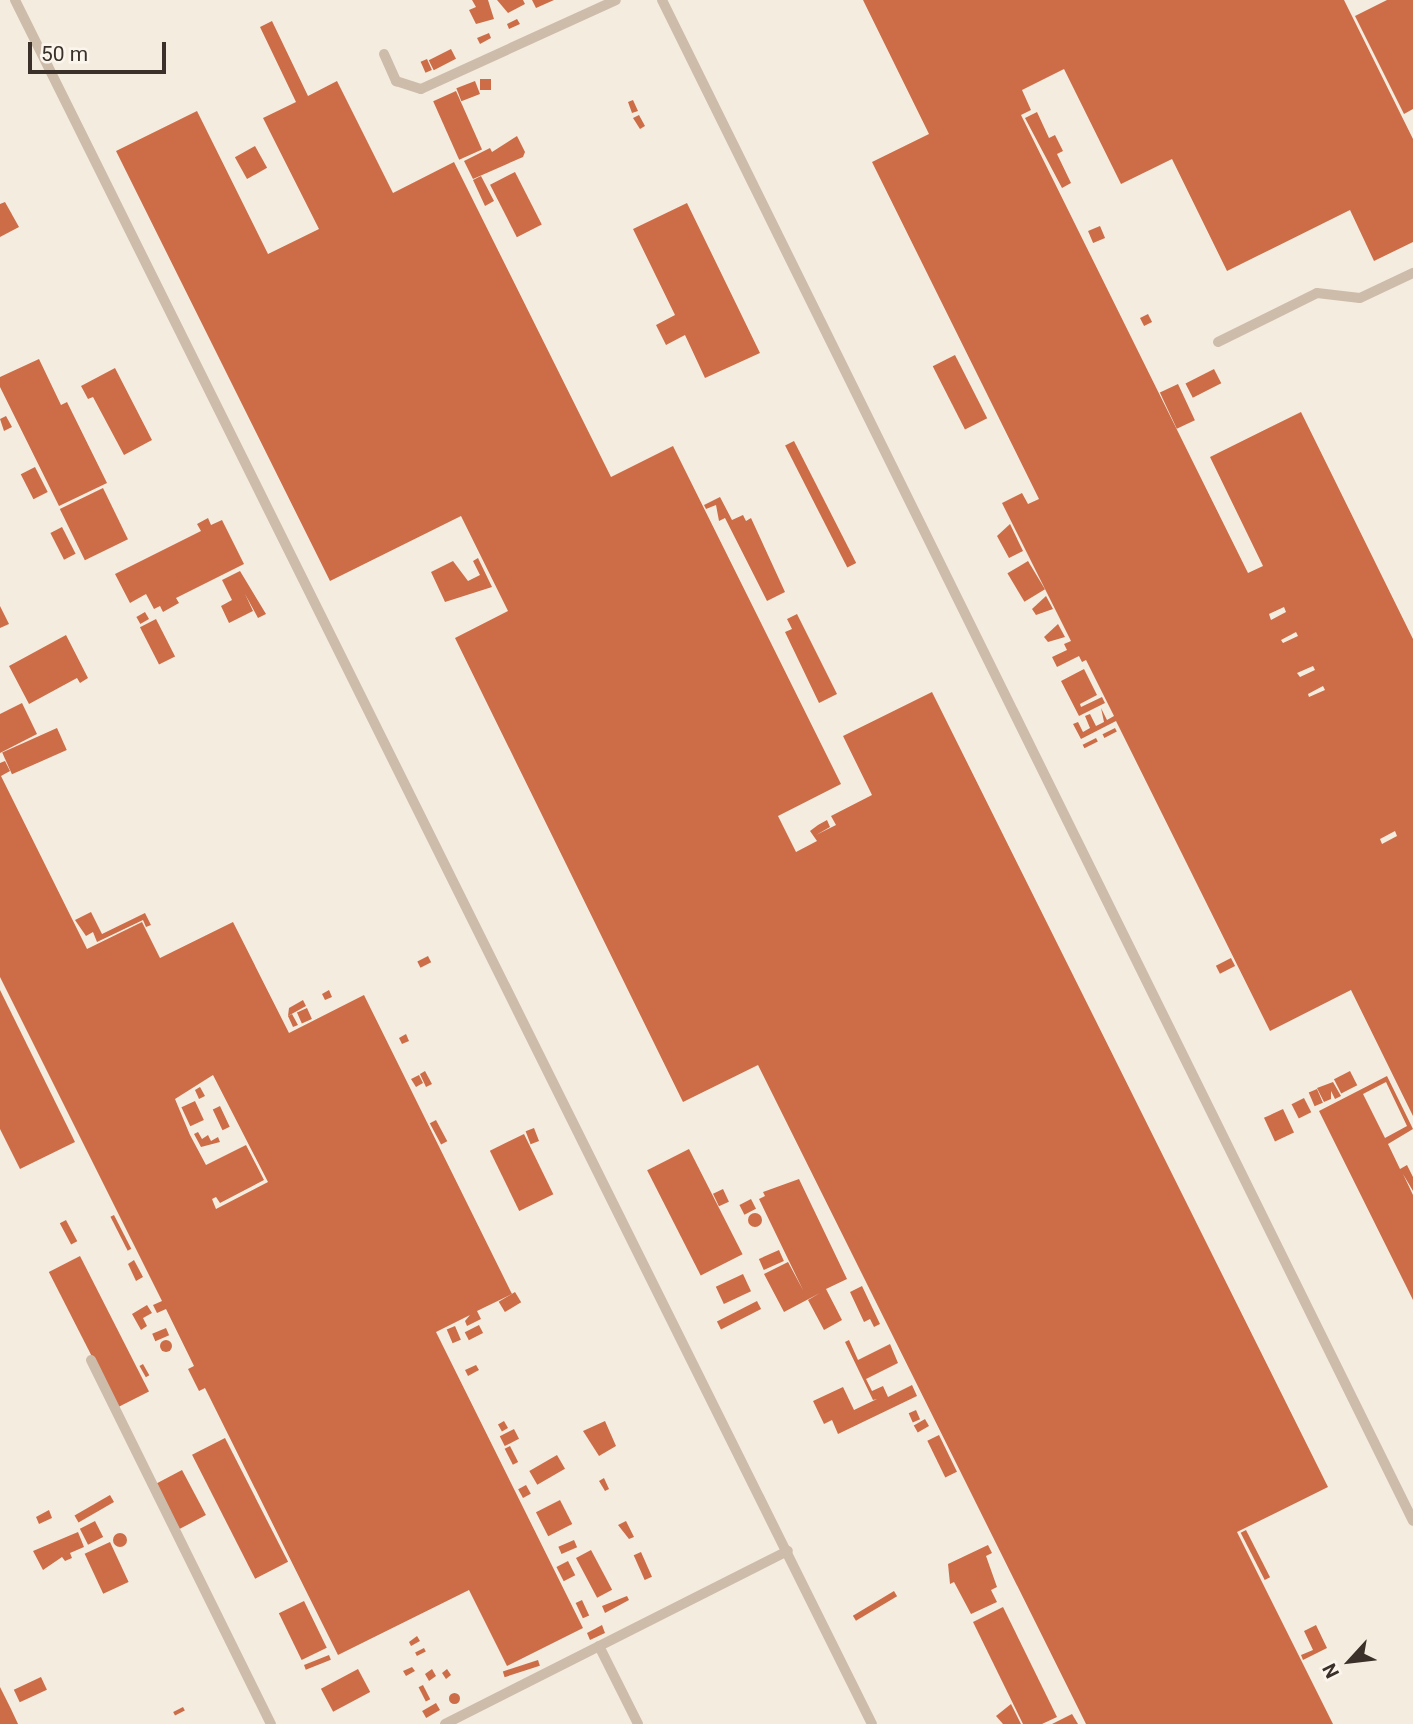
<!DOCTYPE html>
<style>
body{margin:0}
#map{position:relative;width:1413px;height:1724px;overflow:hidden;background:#f5ece0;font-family:Roboto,sans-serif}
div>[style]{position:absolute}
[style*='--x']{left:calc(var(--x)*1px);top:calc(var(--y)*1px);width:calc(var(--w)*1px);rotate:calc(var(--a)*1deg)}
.building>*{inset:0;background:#cc6d47;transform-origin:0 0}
.round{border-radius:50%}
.lane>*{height:10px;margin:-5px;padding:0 5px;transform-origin:5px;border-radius:5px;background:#cebcab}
span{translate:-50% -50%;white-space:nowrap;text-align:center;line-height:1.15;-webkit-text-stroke:5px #fbf6ed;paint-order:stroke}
.north{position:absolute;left:1315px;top:1626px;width:70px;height:70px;-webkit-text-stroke:5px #fbf6ed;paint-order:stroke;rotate:243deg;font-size:19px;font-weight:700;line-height:28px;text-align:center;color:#3b312a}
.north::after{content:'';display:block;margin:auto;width:24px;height:32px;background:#3b312a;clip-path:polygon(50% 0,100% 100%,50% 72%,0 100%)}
.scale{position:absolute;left:28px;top:42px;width:138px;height:32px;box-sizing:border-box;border:4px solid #3b312a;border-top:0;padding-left:9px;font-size:21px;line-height:24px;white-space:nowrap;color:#3b312a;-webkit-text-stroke:5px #fbf6ed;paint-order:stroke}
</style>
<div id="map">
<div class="building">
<div style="clip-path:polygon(472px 0,488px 0,494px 19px,476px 24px,469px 10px,476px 7px)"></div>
<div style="clip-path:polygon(497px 0,523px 0,525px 4px,508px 13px)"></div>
<div style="clip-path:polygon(532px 0,554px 0,536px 8px)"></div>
<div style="clip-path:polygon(evenodd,863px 0,1344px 0,1413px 139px,1413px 242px,1374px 261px,1350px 210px,1227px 271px,1172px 159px,1121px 184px,1064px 69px,1022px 90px,1031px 110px,1021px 115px,1248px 573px,1263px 566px,1210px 457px,1301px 412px,1413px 639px,1413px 1116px,1351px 990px,1270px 1031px,1116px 721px,1081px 739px,1073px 724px,1078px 722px,1083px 732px,1090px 728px,1085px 716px,1090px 714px,1096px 726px,1104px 722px,1101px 708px,1107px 720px,1114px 716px,1086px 660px,1082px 662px,1079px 656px,1057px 667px,1052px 657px,1067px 650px,1064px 644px,1071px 641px,1002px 503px,1022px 493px,1028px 504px,1039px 499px,872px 162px,929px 134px,863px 0,1284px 607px,1286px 612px,1271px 620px,1269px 614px,1284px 607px,863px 0,1296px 632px,1298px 636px,1283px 643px,1281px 640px,1296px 632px,863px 0,1313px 666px,1315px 670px,1300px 677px,1297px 673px,1313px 666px,863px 0,1323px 686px,1325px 690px,1309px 697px,1308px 694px,1323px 686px,863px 0,1395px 831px,1397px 836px,1382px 844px,1380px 839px,1395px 831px)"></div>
<div style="clip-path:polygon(1387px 0,1413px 0,1413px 109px,1404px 114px,1355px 16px)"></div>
<div style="clip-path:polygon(517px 19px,520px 24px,509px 29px,507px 24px)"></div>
<div style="clip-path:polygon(272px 21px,308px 96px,337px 81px,393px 193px,454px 162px,611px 477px,673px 446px,841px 784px,778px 816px,796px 852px,817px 841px,810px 831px,818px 825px,827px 820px,830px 827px,816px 835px,836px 825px,831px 816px,872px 795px,843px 736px,932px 692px,1328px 1487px,1237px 1532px,1333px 1724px,1086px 1724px,758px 1065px,683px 1102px,455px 638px,508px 611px,461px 516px,330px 581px,116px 151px,197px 111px,268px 254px,319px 229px,263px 118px,296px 102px,260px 27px)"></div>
<div style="clip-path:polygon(489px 33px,491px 38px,480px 44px,477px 38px)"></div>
<div style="left:451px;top:49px;width:11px;height:25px;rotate:63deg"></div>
<div style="left:427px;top:59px;width:12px;height:7px;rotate:66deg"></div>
<div style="left:480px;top:79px;width:11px;height:11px"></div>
<div style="left:475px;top:81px;width:14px;height:20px;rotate:69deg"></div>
<div style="left:456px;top:91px;width:64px;height:25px;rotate:66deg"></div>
<div style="clip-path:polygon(633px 100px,638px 111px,632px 113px,628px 102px)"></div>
<div style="clip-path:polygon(1037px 112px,1049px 138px,1055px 135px,1063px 151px,1057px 154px,1071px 183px,1062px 188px,1025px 118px)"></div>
<div style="clip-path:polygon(639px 115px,645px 126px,640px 129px,633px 118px)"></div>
<div style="clip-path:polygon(517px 136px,525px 152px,523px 157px,473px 179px,464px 161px,490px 148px,492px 152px)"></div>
<div style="left:255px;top:146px;width:25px;height:23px;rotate:61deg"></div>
<div style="left:515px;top:172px;width:59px;height:28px;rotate:63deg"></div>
<div style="clip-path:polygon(481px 176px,494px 201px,485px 206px,473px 180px)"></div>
<div style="clip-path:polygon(5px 202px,19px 227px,0 237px,0 204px)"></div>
<div style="clip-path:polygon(687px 203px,760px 353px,705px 378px,685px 335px,666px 345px,656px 325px,675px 315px,633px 229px)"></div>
<div style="left:1100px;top:226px;width:13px;height:13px;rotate:67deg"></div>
<div style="left:1148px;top:314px;width:9px;height:9px;rotate:63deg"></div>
<div style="left:955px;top:355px;width:71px;height:25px;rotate:63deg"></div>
<div style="clip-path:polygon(39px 359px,61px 405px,67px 402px,107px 483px,59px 506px,0 387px,0 377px)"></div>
<div style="clip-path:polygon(115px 368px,152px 440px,124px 455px,93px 397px,88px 399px,81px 386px)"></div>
<div style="left:1214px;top:369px;width:16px;height:32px;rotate:63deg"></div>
<div style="left:1178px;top:384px;width:40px;height:20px;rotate:65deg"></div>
<div style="clip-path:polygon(6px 416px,12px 427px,4px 431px,0 419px)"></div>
<div style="left:794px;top:441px;width:137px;height:10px;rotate:63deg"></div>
<div style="left:35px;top:467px;width:28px;height:16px;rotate:63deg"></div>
<div style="left:103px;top:488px;width:57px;height:48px;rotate:64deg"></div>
<div style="clip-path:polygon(720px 497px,732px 520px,743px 515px,746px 521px,751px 518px,785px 592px,767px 601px,725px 518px,719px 521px,716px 505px,706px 509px,704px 505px)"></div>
<div style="clip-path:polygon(208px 518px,211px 525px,222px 520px,244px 564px,176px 598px,179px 603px,163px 612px,160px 606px,154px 609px,146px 594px,130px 603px,115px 574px,201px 531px,197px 524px)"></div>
<div style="clip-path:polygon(1010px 524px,1023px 551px,1009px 558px,997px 536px)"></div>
<div style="left:62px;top:527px;width:30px;height:13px;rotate:63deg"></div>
<div style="clip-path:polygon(478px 558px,492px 587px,445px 602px,431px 572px,453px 561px,468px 581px,480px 575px,473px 561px)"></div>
<div style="left:1028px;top:561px;width:33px;height:24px;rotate:59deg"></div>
<div style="clip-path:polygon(240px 571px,266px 614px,258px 618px,245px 594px,253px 611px,229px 623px,221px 606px,232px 600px,222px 580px)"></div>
<div style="clip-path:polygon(1046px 596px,1053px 609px,1036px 615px,1032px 609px)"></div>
<div style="clip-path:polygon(0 606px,9px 624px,0 628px)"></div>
<div style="left:145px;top:612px;width:8px;height:10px;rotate:60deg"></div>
<div style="clip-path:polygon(797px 614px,837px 694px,819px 703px,785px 632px,792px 629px,787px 619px)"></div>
<div style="left:156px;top:619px;width:42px;height:18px;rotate:63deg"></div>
<div style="clip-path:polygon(1058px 624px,1065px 637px,1048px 642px,1044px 637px)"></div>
<div style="clip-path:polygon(66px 635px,88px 678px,80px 683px,77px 678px,29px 704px,9px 666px)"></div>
<div style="clip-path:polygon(1084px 669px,1097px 695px,1080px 704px,1081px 707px,1102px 697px,1105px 703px,1079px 716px,1061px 681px)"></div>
<div style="clip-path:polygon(22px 703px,37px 734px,0 753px,0 714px)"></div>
<div style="left:57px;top:728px;width:24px;height:60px;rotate:66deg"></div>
<div style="left:1115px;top:728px;width:4px;height:14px;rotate:63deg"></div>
<div style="left:1096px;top:738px;width:4px;height:15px;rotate:63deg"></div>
<div style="clip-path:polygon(evenodd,5px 761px,10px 771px,1px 776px,87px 949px,142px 922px,160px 958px,233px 922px,289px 1033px,364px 995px,512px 1294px,477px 1311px,481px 1319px,467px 1326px,465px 1321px,470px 1315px,436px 1332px,583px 1628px,507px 1666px,469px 1590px,338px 1655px,205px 1388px,199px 1391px,188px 1369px,194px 1366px,166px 1309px,157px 1313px,153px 1305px,162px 1301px,0 977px,0 763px,5px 761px,213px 1075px,268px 1182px,216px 1209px,212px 1199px,216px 1197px,220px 1203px,264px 1180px,246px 1145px,206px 1165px,190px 1135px,175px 1099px,213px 1075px)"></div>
<div style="clip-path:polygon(91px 912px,102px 934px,145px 913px,151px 925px,146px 927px,143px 920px,97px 942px,93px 932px,86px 936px,75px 920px)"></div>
<div style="left:428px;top:956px;width:7px;height:12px;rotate:63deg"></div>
<div style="left:1231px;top:958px;width:9px;height:17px;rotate:63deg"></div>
<div style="clip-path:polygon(0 990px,75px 1142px,20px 1169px,0 1129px)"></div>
<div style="clip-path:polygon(329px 990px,332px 997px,325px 1000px,322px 994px)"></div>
<div style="clip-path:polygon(303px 1000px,306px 1006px,288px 1016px,289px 1008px)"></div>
<div style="left:307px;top:1008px;width:12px;height:11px;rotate:66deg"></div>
<div style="clip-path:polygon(292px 1014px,298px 1025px,293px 1027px,288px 1016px)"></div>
<div style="clip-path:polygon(406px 1034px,409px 1041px,402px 1044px,399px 1038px)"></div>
<div style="clip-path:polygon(425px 1071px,432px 1084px,426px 1087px,420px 1074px)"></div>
<div style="left:1350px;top:1071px;width:16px;height:18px;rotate:63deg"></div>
<div style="clip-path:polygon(419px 1075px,423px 1083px,416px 1087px,411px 1079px)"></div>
<div style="clip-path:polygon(evenodd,1387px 1076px,1413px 1129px,1388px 1144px,1400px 1169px,1407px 1165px,1413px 1177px,1413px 1191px,1403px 1174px,1413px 1195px,1413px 1300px,1319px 1111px,1387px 1076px,1386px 1082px,1407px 1126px,1385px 1138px,1363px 1094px,1386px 1082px)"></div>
<div style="clip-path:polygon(1333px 1082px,1341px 1096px,1335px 1099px,1331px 1091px,1331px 1099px,1324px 1102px,1317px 1088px)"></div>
<div style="clip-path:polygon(200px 1087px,205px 1096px,199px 1099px,195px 1090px)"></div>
<div style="left:1317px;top:1089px;width:15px;height:9px;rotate:67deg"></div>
<div style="left:1304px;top:1098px;width:16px;height:14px;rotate:63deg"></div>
<div style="left:195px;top:1101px;width:21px;height:15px;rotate:65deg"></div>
<div style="left:220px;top:1106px;width:23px;height:8px;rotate:65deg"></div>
<div style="left:1283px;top:1109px;width:26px;height:21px;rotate:65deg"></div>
<div style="left:436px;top:1120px;width:24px;height:7px;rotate:62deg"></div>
<div style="left:534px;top:1128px;width:14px;height:9px;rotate:69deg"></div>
<div style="clip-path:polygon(198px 1132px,202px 1139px,208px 1135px,211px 1141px,218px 1137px,220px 1142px,201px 1147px,194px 1134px)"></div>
<div style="left:524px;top:1134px;width:67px;height:38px;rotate:64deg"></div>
<div style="left:689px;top:1149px;width:118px;height:47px;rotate:63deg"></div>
<div style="clip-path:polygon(799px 1179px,847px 1279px,826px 1289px,842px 1320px,824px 1330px,808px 1300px,820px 1293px,784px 1312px,764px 1274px,788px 1262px,803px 1290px,759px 1199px,765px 1196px,763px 1192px)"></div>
<div style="left:723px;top:1189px;width:14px;height:11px;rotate:65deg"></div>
<div style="left:751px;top:1199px;width:11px;height:13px;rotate:63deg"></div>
<div class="round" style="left:748px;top:1213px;width:14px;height:14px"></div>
<div style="left:114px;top:1215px;width:38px;height:4px;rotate:63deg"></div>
<div style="left:66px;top:1220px;width:24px;height:7px;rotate:62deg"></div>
<div style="left:779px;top:1250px;width:12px;height:22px;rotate:66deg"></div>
<div style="left:80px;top:1256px;width:152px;height:35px;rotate:63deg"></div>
<div style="clip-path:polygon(134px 1260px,143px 1277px,136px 1281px,128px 1264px)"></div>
<div style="left:743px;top:1274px;width:19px;height:30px;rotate:65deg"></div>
<div style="clip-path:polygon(862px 1286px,880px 1324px,874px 1327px,870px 1319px,864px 1322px,850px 1292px)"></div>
<div style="left:515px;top:1292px;width:12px;height:19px;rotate:59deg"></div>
<div style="left:757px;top:1301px;width:9px;height:45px;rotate:63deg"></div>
<div style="clip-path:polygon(147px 1305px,152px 1313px,143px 1318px,147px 1326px,141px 1330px,132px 1314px)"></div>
<div style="left:479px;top:1325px;width:9px;height:16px;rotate:63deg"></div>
<div style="left:455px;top:1326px;width:15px;height:9px;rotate:67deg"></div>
<div style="left:166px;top:1328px;width:8px;height:15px;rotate:67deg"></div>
<div class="round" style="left:160px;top:1340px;width:12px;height:12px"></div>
<div style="clip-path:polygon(849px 1340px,858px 1360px,890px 1344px,898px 1363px,866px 1379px,872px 1391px,883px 1386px,888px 1397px,912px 1385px,917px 1396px,838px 1434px,832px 1420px,824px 1424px,813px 1401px,843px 1387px,854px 1410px,877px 1399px,873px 1400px,845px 1342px)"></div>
<div style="left:143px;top:1364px;width:13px;height:4px;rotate:61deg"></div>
<div style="clip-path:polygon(476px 1365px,479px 1370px,468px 1376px,465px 1370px)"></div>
<div style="left:916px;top:1410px;width:10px;height:8px;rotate:66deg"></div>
<div style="left:925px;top:1419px;width:8px;height:13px;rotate:60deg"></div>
<div style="left:504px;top:1421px;width:8px;height:7px;rotate:60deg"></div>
<div style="clip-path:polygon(605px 1421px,616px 1446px,599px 1456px,583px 1431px)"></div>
<div style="left:514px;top:1429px;width:11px;height:16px;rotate:63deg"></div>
<div style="left:939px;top:1435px;width:41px;height:13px;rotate:64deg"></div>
<div style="left:225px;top:1438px;width:139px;height:37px;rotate:63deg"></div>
<div style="left:510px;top:1446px;width:18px;height:6px;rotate:63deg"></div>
<div style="left:557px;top:1455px;width:16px;height:32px;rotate:60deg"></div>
<div style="left:182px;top:1470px;width:51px;height:30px;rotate:62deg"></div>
<div style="clip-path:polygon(604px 1478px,609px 1489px,605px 1491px,599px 1481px)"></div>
<div style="left:526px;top:1485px;width:10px;height:9px;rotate:61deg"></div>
<div style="left:110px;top:1495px;width:8px;height:41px;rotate:60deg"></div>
<div style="left:560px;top:1500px;width:27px;height:27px;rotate:63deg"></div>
<div style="clip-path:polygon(49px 1510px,52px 1518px,39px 1524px,36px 1517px)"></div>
<div style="left:95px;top:1521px;width:18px;height:17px;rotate:63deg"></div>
<div style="clip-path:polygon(626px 1521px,634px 1537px,629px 1539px,618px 1525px)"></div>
<div style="left:1246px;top:1530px;width:53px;height:6px;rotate:63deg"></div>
<div style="clip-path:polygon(78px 1532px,84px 1547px,70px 1553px,72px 1558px,65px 1561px,62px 1557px,43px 1570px,33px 1551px)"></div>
<div class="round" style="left:113px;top:1533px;width:14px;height:14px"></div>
<div style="left:574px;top:1540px;width:8px;height:17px;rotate:67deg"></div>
<div style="left:110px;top:1542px;width:44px;height:28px;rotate:65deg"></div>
<div style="clip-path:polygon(988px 1545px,992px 1553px,986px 1556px,997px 1587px,991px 1590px,997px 1602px,971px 1614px,954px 1582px,950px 1584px,948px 1564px)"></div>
<div style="left:591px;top:1550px;width:45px;height:17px;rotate:62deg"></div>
<div style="left:641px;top:1552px;width:27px;height:8px;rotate:66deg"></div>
<div style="left:568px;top:1561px;width:16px;height:13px;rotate:63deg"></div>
<div style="left:894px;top:1591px;width:6px;height:48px;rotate:59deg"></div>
<div style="clip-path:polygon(627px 1596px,629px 1600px,605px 1613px,602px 1606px)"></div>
<div style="left:582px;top:1600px;width:17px;height:7px;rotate:65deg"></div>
<div style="left:304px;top:1601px;width:52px;height:28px;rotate:64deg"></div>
<div style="clip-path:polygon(1003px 1607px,1057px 1717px,1042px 1724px,1023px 1724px,973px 1622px)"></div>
<div style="clip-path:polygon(602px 1625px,605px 1633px,590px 1640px,587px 1633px)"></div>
<div style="clip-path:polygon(1316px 1625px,1327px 1648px,1303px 1660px,1301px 1655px,1313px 1650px,1304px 1631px)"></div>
<div style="clip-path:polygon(417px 1636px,420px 1641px,411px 1646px,409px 1642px)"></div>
<div style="left:424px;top:1648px;width:4px;height:10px;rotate:63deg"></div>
<div style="left:329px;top:1655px;width:5px;height:27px;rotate:68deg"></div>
<div style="left:538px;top:1660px;width:6px;height:37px;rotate:72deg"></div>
<div style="clip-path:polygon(412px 1667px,415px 1671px,406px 1676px,403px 1671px)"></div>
<div style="left:358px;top:1669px;width:26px;height:42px;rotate:62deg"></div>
<div style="clip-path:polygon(432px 1669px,436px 1676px,429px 1681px,425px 1674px)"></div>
<div style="clip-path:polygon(447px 1669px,451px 1675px,446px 1679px,442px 1673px)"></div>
<div style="left:41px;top:1677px;width:14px;height:30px;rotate:65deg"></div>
<div style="left:423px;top:1685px;width:16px;height:5px;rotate:63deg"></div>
<div style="clip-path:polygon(0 1687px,11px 1709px,18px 1724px,0 1724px)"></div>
<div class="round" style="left:448.5px;top:1692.5px;width:11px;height:11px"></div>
<div style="left:436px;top:1703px;width:8px;height:16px;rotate:60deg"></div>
<div style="clip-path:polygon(1011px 1704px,1021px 1724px,1003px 1724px,996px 1716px)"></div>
<div style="left:183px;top:1707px;width:4px;height:11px;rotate:63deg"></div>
<div style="clip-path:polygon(1072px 1714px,1078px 1724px,1052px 1724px)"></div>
</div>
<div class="lane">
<div style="--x:15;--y:0;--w:1925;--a:63.57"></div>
<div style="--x:662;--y:0;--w:1696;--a:63.72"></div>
<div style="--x:384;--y:54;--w:30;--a:66"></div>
<div style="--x:396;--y:81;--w:26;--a:18"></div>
<div style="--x:421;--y:89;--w:214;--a:-24.5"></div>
<div style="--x:1218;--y:342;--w:110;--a:-26.3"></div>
<div style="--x:1317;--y:293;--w:43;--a:6.6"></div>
<div style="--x:1360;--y:298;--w:59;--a:-25.3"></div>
<div style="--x:91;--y:1360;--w:406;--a:63.7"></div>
<div style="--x:599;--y:1646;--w:87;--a:63.4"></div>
<div style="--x:445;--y:1724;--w:384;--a:-26.8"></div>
</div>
<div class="north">N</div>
<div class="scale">50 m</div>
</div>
